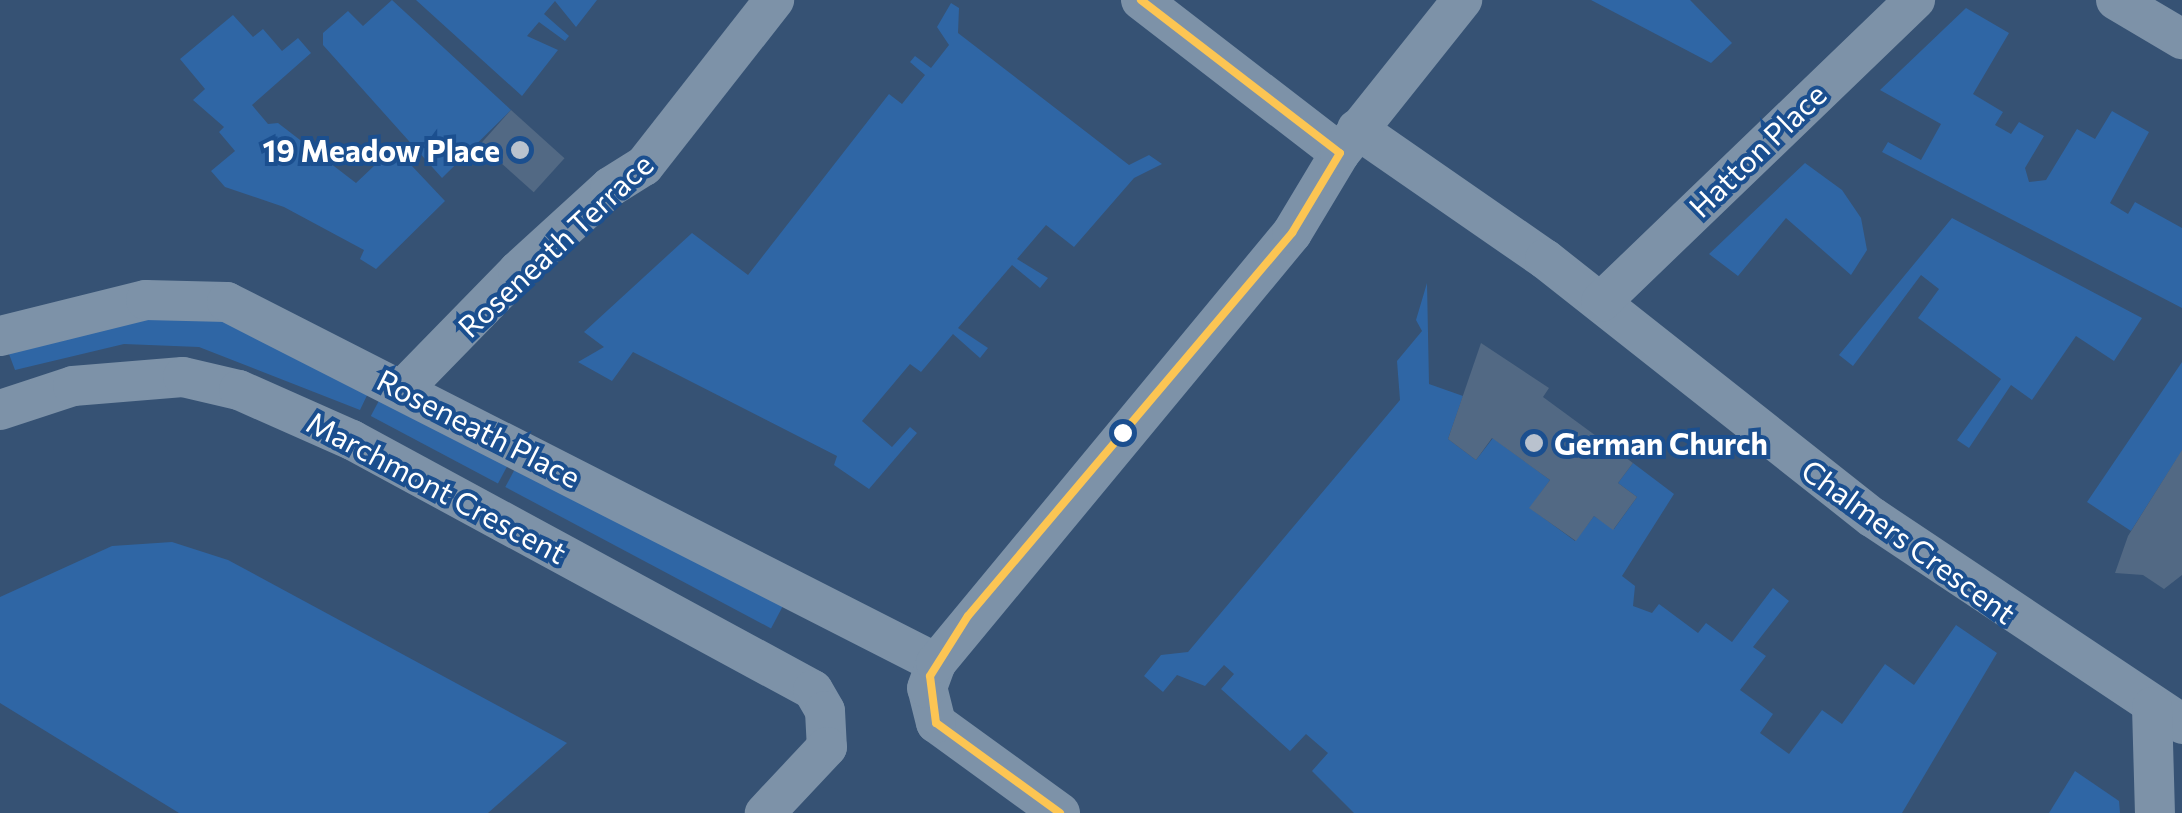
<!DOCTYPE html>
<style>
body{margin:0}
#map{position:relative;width:2182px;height:813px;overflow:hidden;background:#365274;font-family:Commissioner,sans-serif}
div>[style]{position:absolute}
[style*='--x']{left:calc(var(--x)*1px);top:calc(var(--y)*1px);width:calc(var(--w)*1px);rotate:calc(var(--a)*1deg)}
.green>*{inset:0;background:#2f66a5;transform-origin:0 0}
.building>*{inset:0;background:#526984;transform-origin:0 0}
.street>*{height:40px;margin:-20px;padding:0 20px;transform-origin:20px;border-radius:20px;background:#7d92a8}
.bus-1>*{height:8px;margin:-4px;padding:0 4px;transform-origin:4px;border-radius:4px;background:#fcc553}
.dots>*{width:28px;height:28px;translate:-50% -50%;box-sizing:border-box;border:5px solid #1b4f8f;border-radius:50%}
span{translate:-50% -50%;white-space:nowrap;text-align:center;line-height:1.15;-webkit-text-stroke:8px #1b4f8f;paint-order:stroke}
.poi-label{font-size:30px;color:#fff;font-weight:700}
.right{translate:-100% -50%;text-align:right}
.left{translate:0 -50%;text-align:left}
.street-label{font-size:30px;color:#fff}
</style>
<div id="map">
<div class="green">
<div style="clip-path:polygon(392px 0,511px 110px,442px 178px,323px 45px,323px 33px,348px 11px,363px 26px)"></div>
<div style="clip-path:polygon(416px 0,597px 0,576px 27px,555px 1px,544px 14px,569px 36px,565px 41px,539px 22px,527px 36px,558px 50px,522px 96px)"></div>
<div style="clip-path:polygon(1591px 0,1690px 0,1732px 43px,1711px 63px)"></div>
<div style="clip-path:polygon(951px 3px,959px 8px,958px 33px,1129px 165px,1149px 155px,1162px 164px,1134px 178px,1074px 247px,1046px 225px,1017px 259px,1048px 278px,1040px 288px,1012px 265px,958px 328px,988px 348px,980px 358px,953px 334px,921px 372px,910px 364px,862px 421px,892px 447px,910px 427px,917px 433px,869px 489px,834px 465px,837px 456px,633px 352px,612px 381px,578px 362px,604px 347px,584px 332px,692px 233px,748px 275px,889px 94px,902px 104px,925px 75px,910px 62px,915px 56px,931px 68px,949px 45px,937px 27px)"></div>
<div style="clip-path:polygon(1966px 8px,2009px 33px,1973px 94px,2003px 112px,1995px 125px,2011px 134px,2019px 122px,2044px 136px,2025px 168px,2029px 182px,2046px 180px,2077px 129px,2095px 139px,2112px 111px,2149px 132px,2110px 203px,2128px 214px,2135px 202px,2182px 228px,2182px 308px,1882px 152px,1888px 142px,1921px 160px,1941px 124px,1880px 90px)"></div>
<div style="clip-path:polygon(233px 15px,253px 37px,263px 29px,282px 51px,298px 38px,311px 53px,252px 105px,268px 124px,278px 123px,356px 183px,394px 147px,445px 201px,376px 269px,360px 259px,364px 250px,284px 207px,225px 187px,211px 171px,235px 151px,219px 132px,224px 127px,193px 100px,205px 89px,180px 59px)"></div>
<div style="clip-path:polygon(1805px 163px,1842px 190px,1861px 218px,1867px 250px,1851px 275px,1786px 218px,1738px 276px,1709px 254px)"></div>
<div style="clip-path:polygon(1952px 218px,2142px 318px,2114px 361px,2076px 336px,2032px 400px,2011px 385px,1969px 448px,1957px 440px,2001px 379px,1918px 318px,1939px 289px,1921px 275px,1853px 366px,1839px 355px)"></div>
<div style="clip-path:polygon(1427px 283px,1429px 384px,1463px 396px,1448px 439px,1476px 460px,1493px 438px,1550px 480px,1530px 508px,1575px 541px,1594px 516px,1614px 529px,1637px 497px,1618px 483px,1633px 463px,1674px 494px,1622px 576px,1635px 586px,1633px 606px,1652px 613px,1659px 604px,1698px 633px,1706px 623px,1732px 642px,1773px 588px,1789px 601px,1753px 647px,1766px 656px,1740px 690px,1773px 714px,1760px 733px,1789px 754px,1822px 710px,1842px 724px,1885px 664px,1914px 685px,1956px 625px,1997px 653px,1902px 813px,1354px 813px,1312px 771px,1328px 753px,1306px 734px,1290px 751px,1221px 689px,1234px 674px,1224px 665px,1205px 686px,1177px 675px,1163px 692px,1144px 676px,1161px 655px,1188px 652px,1400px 400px,1397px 361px,1422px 331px,1416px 320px)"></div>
<div style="clip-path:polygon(205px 312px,371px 387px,360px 410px,199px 347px,124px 344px,15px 370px,6px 346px,41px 334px)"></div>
<div style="clip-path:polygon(2182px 362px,2182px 463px,2176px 460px,2131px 531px,2087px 502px)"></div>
<div style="left:383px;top:393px;width:144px;height:26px;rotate:28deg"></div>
<div style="left:517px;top:465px;width:301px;height:25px;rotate:28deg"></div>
<div style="clip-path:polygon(172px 542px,228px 560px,567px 743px,488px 813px,179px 813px,0 703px,0 597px,112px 546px)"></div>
<div style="clip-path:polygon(2075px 771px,2119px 801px,2120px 813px,2049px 813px)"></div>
</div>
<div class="building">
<div style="left:511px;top:110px;width:72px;height:46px;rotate:42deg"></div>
<div style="clip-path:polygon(1481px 343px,1549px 388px,1543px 397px,1633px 463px,1618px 483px,1637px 497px,1613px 530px,1594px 516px,1576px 541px,1529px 508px,1550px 480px,1492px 438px,1476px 460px,1448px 439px)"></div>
<div style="clip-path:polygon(2182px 450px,2182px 575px,2164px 589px,2143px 575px,2115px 573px,2128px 536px)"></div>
</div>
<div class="street">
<div style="--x:1141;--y:0;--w:251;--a:37.6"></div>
<div style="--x:2116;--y:0;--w:77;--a:30.6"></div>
<div style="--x:1357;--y:129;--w:229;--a:34.7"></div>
<div style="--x:1545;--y:259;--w:417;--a:38.3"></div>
<div style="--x:1872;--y:517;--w:373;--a:33.7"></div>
<div style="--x:1601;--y:302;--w:436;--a:-43.9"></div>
<div style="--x:0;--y:336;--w:150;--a:-13.9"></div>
<div style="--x:146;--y:300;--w:81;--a:1.4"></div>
<div style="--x:227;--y:302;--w:796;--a:26.98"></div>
<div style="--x:403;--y:389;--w:165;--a:-45.7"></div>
<div style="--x:518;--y:271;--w:125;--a:-42.4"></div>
<div style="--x:610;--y:187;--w:40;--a:-32"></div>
<div style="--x:644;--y:166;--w:211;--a:-51.9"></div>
<div style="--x:0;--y:410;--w:77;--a:-18.2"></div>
<div style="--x:73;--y:386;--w:110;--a:-4.7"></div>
<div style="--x:183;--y:377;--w:57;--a:13.1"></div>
<div style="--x:239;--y:390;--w:124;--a:23.9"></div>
<div style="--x:352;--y:440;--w:524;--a:28.47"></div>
<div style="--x:813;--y:690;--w:24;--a:60"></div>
<div style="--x:825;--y:711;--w:36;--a:87"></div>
<div style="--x:827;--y:747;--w:91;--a:133.2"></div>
<div style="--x:2152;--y:707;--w:106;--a:88.4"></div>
<div style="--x:1060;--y:813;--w:153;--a:-144"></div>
<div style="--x:936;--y:723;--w:36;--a:-104"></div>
<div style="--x:927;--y:688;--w:27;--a:-70"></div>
<div style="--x:936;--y:663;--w:558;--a:-50.38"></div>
<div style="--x:1292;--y:233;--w:93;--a:-59"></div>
<div style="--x:1340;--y:153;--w:196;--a:-51.4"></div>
</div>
<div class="bus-1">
<div style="--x:1141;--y:0;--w:251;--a:37.6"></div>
<div style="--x:1060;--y:813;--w:153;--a:-144"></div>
<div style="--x:936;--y:723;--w:47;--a:-97.3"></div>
<div style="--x:930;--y:676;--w:71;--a:-57.7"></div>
<div style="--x:968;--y:616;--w:502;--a:-49.77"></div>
<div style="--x:1292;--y:233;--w:93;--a:-59"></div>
</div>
<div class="dots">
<div style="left:520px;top:150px;background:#b9c2ce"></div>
<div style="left:1123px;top:433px;background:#fff"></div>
<div style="left:1534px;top:443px;background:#b9c2ce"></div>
</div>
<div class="poi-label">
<span class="right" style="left:500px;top:150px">19 Meadow Place</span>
<span class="left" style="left:1554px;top:443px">German Church</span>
</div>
<div class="street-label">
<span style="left:1757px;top:150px;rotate:-44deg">Hatton Place</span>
<span style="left:555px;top:245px;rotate:-43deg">Roseneath Terrace</span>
<span style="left:479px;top:428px;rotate:27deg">Roseneath Place</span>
<span style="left:437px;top:487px;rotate:28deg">Marchmont Crescent</span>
<span style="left:1909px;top:541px;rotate:36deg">Chalmers Crescent</span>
</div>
</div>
